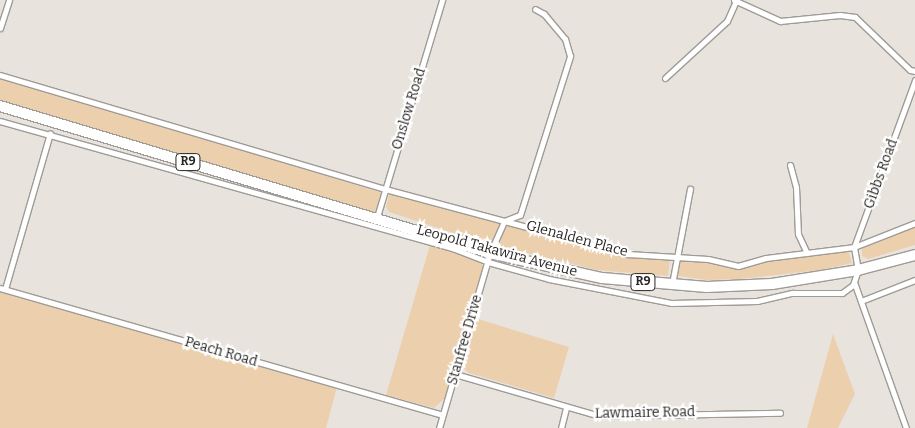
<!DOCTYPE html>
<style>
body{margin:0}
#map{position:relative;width:915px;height:428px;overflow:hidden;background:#e8e3dd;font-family:Bitter,serif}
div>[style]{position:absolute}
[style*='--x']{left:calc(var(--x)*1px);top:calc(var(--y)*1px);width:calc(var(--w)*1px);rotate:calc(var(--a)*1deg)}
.green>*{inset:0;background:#ecd0ae;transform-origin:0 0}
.roads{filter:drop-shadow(1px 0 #9f9b96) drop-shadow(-1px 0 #9f9b96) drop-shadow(0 1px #9f9b96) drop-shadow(0 -1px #9f9b96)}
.street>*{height:5px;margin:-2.5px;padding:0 2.5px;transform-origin:2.5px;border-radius:2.5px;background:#fff}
.highway>*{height:10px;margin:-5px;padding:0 5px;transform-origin:5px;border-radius:5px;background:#fff}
span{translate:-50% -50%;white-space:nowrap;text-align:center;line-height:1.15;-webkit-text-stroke:4.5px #fff;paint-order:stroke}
.shield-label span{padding:1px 4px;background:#fff;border:1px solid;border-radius:4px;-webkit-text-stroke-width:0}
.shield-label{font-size:12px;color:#292725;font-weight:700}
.street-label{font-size:14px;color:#292725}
</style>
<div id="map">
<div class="green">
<div style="left:0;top:76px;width:400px;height:23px;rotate:17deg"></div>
<div style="clip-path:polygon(390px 193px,501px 221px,492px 242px,487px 244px,389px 212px,386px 207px)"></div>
<div style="clip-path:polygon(508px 223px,627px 255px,670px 259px,668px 276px,597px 270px,499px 246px,502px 228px)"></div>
<div style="clip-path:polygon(915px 225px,915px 245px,868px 259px,862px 256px,862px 246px)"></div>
<div style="clip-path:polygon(430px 245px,481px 262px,483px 267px,445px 398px,434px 408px,386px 395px)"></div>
<div style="clip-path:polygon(848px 250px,852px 263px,821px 270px,740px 279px,707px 280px,678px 276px,680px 259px,709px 260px,737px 267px,767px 260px)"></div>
<div style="clip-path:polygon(0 291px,337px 387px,326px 428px,0 428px)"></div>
<div style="clip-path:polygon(475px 318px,569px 347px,554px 398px,469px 373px,464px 369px,462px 361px)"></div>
<div style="clip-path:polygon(833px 334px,855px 394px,838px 428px,807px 428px)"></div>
</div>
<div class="roads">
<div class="street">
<div style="--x:734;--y:0;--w:51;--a:24.5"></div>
<div style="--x:780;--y:21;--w:60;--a:-5.7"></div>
<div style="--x:840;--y:15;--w:15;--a:8"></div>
<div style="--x:855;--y:17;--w:76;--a:43.9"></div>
<div style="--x:910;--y:70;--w:5;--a:11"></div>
<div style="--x:0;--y:28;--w:29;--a:-72"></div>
<div style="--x:0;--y:75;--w:402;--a:16.5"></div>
<div style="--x:385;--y:189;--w:252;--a:15"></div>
<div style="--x:628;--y:254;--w:80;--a:3.6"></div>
<div style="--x:708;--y:259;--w:31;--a:13"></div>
<div style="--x:738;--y:266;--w:29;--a:-16"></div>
<div style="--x:766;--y:258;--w:89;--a:-7.1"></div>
<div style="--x:854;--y:247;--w:66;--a:-21.5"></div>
<div style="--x:665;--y:78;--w:84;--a:-42.6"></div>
<div style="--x:727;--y:21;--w:22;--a:-66"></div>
<div style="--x:0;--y:121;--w:470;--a:15.7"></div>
<div style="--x:452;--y:248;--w:39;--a:21"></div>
<div style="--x:488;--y:262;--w:63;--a:15.6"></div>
<div style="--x:549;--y:279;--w:124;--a:11.1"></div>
<div style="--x:671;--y:303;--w:86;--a:-1.3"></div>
<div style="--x:757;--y:301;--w:37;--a:-13"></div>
<div style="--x:793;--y:293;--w:49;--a:0"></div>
<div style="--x:842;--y:293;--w:14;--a:-36"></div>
<div style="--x:853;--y:285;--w:16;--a:-72"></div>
<div style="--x:858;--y:270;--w:23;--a:-100"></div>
<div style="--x:854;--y:247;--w:178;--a:-69.9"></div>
<div style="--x:790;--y:165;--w:23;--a:75"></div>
<div style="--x:796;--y:187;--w:47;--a:87.6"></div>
<div style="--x:798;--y:234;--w:21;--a:65"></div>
<div style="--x:377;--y:217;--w:227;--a:-73.3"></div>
<div style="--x:854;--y:282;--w:155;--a:70.4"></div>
<div style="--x:672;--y:284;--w:97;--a:-79.3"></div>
<div style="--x:0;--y:288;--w:460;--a:16"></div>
<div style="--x:5;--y:289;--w:162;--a:-73.9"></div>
<div style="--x:861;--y:301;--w:58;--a:-21.3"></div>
<div style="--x:455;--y:374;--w:151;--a:16.2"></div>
<div style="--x:600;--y:416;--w:180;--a:-1"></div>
<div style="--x:439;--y:428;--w:182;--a:-73.8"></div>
<div style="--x:490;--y:253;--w:35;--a:-66"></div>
<div style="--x:504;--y:221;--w:17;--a:-21"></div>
<div style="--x:520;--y:215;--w:167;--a:-72.5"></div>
<div style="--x:570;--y:56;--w:18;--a:-106"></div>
<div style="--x:565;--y:39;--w:33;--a:-130"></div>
<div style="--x:544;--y:14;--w:10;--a:-151"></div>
<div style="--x:561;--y:428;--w:21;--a:-76"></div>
</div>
<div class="highway">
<div style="--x:0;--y:106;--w:512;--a:16.7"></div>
<div style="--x:490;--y:253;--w:115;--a:12.6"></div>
<div style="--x:602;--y:278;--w:105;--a:4.9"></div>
<div style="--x:707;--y:287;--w:65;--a:-2.6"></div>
<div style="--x:772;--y:284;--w:87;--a:-9.2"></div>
<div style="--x:858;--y:270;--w:59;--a:-14.7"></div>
</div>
</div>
<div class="shield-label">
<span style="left:188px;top:162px">R9</span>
<span style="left:643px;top:282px">R9</span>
</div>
<div class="street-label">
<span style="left:409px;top:109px;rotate:-73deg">Onslow Road</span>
<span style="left:881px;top:174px;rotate:-70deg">Gibbs Road</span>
<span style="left:577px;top:239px;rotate:15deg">Glenalden Place</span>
<span style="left:497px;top:251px;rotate:15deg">Leopold Takawira Avenue</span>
<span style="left:465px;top:340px;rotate:-74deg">Stanfree Drive</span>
<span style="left:221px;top:352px;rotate:16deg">Peach Road</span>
<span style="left:645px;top:413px;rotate:-1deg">Lawmaire Road</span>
</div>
</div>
